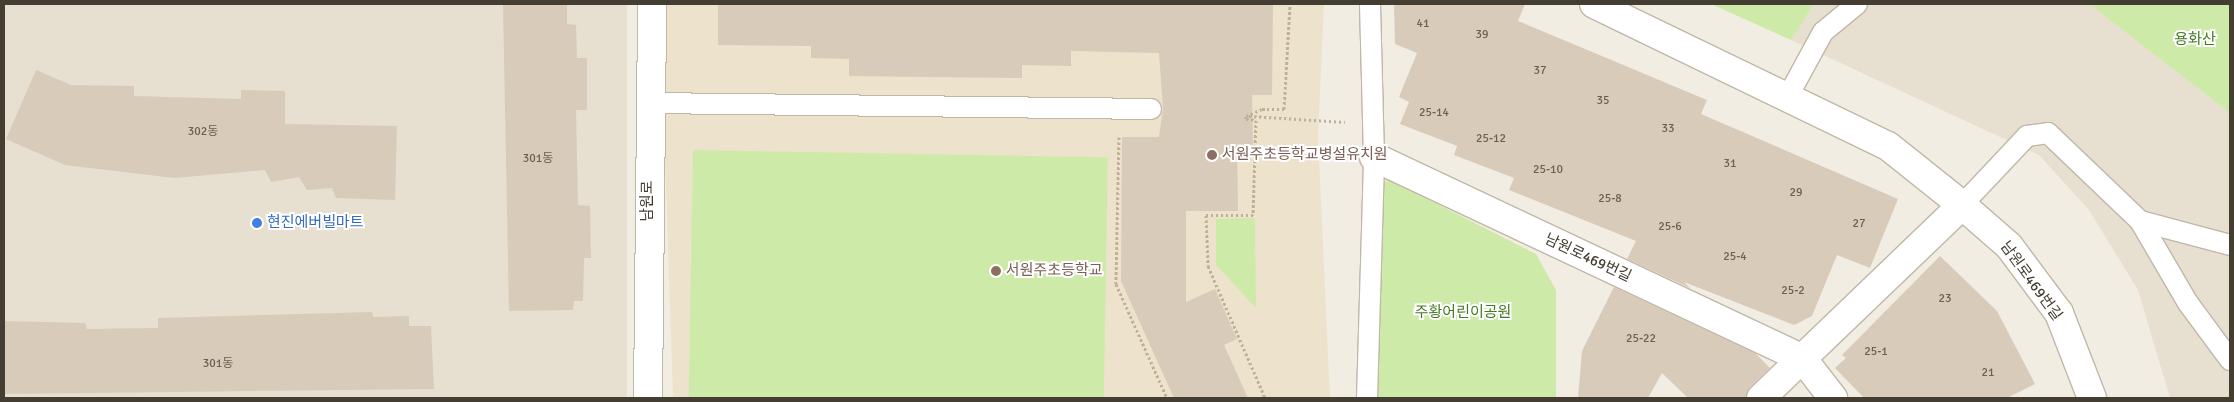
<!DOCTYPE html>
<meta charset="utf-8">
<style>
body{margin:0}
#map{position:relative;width:2234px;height:402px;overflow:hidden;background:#f2ede2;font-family:Signika,"Noto Sans KR",sans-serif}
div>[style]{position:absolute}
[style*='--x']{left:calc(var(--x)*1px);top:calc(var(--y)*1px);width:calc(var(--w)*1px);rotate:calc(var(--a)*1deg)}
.residential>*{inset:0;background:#e7dfd0;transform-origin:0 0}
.education>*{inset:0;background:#ede2cb}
.green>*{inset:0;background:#ceeaa8;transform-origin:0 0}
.building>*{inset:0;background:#d8cbba}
.path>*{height:3px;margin-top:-1.5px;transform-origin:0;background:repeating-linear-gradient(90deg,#c1b095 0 2.5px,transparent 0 5px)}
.roads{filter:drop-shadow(1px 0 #c1b7a7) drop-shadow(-1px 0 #c1b7a7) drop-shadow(0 1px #c1b7a7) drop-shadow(0 -1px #c1b7a7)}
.lane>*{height:20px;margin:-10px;padding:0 10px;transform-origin:10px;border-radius:10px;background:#fff}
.street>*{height:28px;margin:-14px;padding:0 14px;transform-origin:14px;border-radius:14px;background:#fff}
.dots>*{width:14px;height:14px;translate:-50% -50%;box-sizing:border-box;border:2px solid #fff;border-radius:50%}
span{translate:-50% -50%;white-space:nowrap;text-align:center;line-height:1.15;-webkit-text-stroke:4px #fff;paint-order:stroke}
.number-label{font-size:12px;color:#696054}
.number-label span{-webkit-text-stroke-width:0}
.park-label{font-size:15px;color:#467923}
.education-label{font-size:15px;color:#785e54}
.left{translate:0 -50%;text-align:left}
.street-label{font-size:15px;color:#443d32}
.shop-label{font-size:15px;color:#366cbe}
.frame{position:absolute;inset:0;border:5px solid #443d32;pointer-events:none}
</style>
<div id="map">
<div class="residential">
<div style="left:4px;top:4px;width:623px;height:394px"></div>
<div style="clip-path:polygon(1814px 4px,2090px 4px,2230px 113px,2230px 398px,2170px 398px,2138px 290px,2089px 210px,2039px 155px,1791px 40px)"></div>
</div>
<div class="education">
<div style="clip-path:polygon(660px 4px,1324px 4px,1318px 135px,1330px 398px,673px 398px)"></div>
</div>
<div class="green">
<div style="clip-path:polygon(1711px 4px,1814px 4px,1791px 40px)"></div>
<div style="clip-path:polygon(2090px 4px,2230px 4px,2230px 113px,2106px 17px)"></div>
<div style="left:693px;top:150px;width:415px;height:248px;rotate:1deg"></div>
<div style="clip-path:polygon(1388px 179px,1536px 254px,1556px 290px,1556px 398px,1377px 398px,1379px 191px)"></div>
<div style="clip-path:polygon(1255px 218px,1256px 308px,1216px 265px,1216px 219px)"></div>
</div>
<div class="building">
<div style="clip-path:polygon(567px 4px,567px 24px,576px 25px,577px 58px,587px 58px,587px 110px,576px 110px,578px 205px,590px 206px,591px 258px,584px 258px,583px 301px,574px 301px,573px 310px,509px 311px,503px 5px)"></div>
<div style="clip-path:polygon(718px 4px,1273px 4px,1272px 95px,1252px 95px,1253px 145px,1237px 144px,1238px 211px,1186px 211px,1186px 302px,1215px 289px,1237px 339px,1224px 345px,1248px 398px,1174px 398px,1121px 281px,1122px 137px,1159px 137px,1163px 109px,1159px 53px,1071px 51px,1071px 66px,1022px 65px,1022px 78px,849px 76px,849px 59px,811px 58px,811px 46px,718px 45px)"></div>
<div style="clip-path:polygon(1394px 4px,1525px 4px,1518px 21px,1707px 100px,1701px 114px,1898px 199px,1870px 268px,1837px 255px,1812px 316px,1794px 325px,1684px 282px,1690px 288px,1627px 259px,1636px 241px,1509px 190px,1514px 178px,1454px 155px,1457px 146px,1400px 124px,1409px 102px,1399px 97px,1417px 53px,1395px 44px)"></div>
<div style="clip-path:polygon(36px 70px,71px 85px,134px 86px,134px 96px,241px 99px,241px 90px,285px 91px,285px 124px,397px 126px,395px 200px,336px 198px,332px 188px,307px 190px,299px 177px,271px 182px,265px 170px,174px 178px,65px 165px,6px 139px)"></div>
<div style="clip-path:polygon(1940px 256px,1997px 311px,2035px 384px,2007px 398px,1864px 398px,1835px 368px,1846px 358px,1842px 355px)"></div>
<div style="clip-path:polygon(1614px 287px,1755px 353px,1770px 368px,1750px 387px,1746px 398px,1688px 398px,1662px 373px,1648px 398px,1578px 398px,1582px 351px)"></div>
<div style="clip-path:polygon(372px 312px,373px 317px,409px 316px,409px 326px,431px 326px,434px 389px,4px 394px,4px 321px,85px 323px,87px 329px,158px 328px,158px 318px)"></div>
</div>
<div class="path">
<div style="--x:1246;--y:116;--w:3;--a:90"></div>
<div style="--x:1246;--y:119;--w:10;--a:6"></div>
<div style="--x:1256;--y:120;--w:95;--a:91.8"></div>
<div style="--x:1253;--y:215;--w:47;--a:180"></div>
<div style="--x:1206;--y:215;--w:51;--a:87.8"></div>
<div style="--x:1208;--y:266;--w:144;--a:66.6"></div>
<div style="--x:1246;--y:116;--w:17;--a:-24"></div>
<div style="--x:1262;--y:109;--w:22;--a:0"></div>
<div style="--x:1284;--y:109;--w:105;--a:-86.7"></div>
<div style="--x:1249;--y:116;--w:96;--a:3.6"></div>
<div style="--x:1119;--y:137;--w:147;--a:91.2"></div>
<div style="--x:1116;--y:284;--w:125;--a:65.9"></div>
</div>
<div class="roads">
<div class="lane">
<div style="--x:1787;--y:98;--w:75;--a:-61.4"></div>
<div style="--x:1823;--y:32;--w:44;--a:-39.5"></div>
<div style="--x:648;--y:103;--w:503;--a:0.68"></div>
<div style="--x:1962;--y:205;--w:95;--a:-46.7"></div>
<div style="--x:2027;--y:136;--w:21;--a:-8"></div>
<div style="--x:2048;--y:133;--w:127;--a:43.7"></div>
<div style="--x:2140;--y:221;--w:95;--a:59.7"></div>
<div style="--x:2188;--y:303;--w:71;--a:53.6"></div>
<div style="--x:2140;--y:221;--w:93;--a:14.9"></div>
<div style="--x:1367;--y:398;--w:241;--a:-88.3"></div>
<div style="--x:1374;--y:157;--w:153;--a:-91.5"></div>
</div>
<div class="street">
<div style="--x:1594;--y:4;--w:326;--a:25.8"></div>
<div style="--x:1888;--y:146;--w:95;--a:38.6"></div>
<div style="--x:1962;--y:205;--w:62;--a:41.1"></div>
<div style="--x:2009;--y:246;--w:84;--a:53.3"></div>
<div style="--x:2059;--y:313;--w:91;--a:68.8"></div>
<div style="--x:1374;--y:157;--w:473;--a:25.2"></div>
<div style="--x:1802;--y:358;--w:51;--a:52.2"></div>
<div style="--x:648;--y:398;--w:394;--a:-89.4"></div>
<div style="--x:1761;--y:398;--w:279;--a:-43.8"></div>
</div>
</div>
<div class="dots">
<div style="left:1212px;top:155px;background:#8d6e63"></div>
<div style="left:257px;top:223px;background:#3f7fe0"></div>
<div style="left:996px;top:271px;background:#8d6e63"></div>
</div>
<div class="number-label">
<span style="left:1423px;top:24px">41</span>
<span style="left:1482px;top:35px">39</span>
<span style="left:1540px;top:71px">37</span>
<span style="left:1603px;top:101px">35</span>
<span style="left:1434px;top:113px">25-14</span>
<span style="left:1668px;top:129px">33</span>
<span style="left:203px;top:132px">302동</span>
<span style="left:1491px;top:139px">25-12</span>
<span style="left:538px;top:159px">301동</span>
<span style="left:1730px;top:164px">31</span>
<span style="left:1548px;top:170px">25-10</span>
<span style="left:1796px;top:193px">29</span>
<span style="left:1610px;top:199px">25-8</span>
<span style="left:1859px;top:224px">27</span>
<span style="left:1670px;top:227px">25-6</span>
<span style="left:1735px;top:257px">25-4</span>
<span style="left:1793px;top:291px">25-2</span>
<span style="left:1945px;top:299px">23</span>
<span style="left:1641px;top:339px">25-22</span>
<span style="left:1876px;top:352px">25-1</span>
<span style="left:218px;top:364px">301동</span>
<span style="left:1988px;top:373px">21</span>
</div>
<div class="park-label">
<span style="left:2195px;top:40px">용화산</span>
<span style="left:1463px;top:313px">주황어린이공원</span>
</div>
<div class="education-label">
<span class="left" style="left:1222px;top:155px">서원주초등학교병설유치원</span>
<span class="left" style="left:1006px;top:271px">서원주초등학교</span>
</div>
<div class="street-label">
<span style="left:648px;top:201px;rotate:-90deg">남원로</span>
<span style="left:1588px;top:258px;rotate:25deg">남원로469번길</span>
<span style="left:2031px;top:281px;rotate:54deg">남원로469번길</span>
</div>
<div class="shop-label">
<span class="left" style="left:267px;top:223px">현진에버빌마트</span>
</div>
<div class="frame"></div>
</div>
